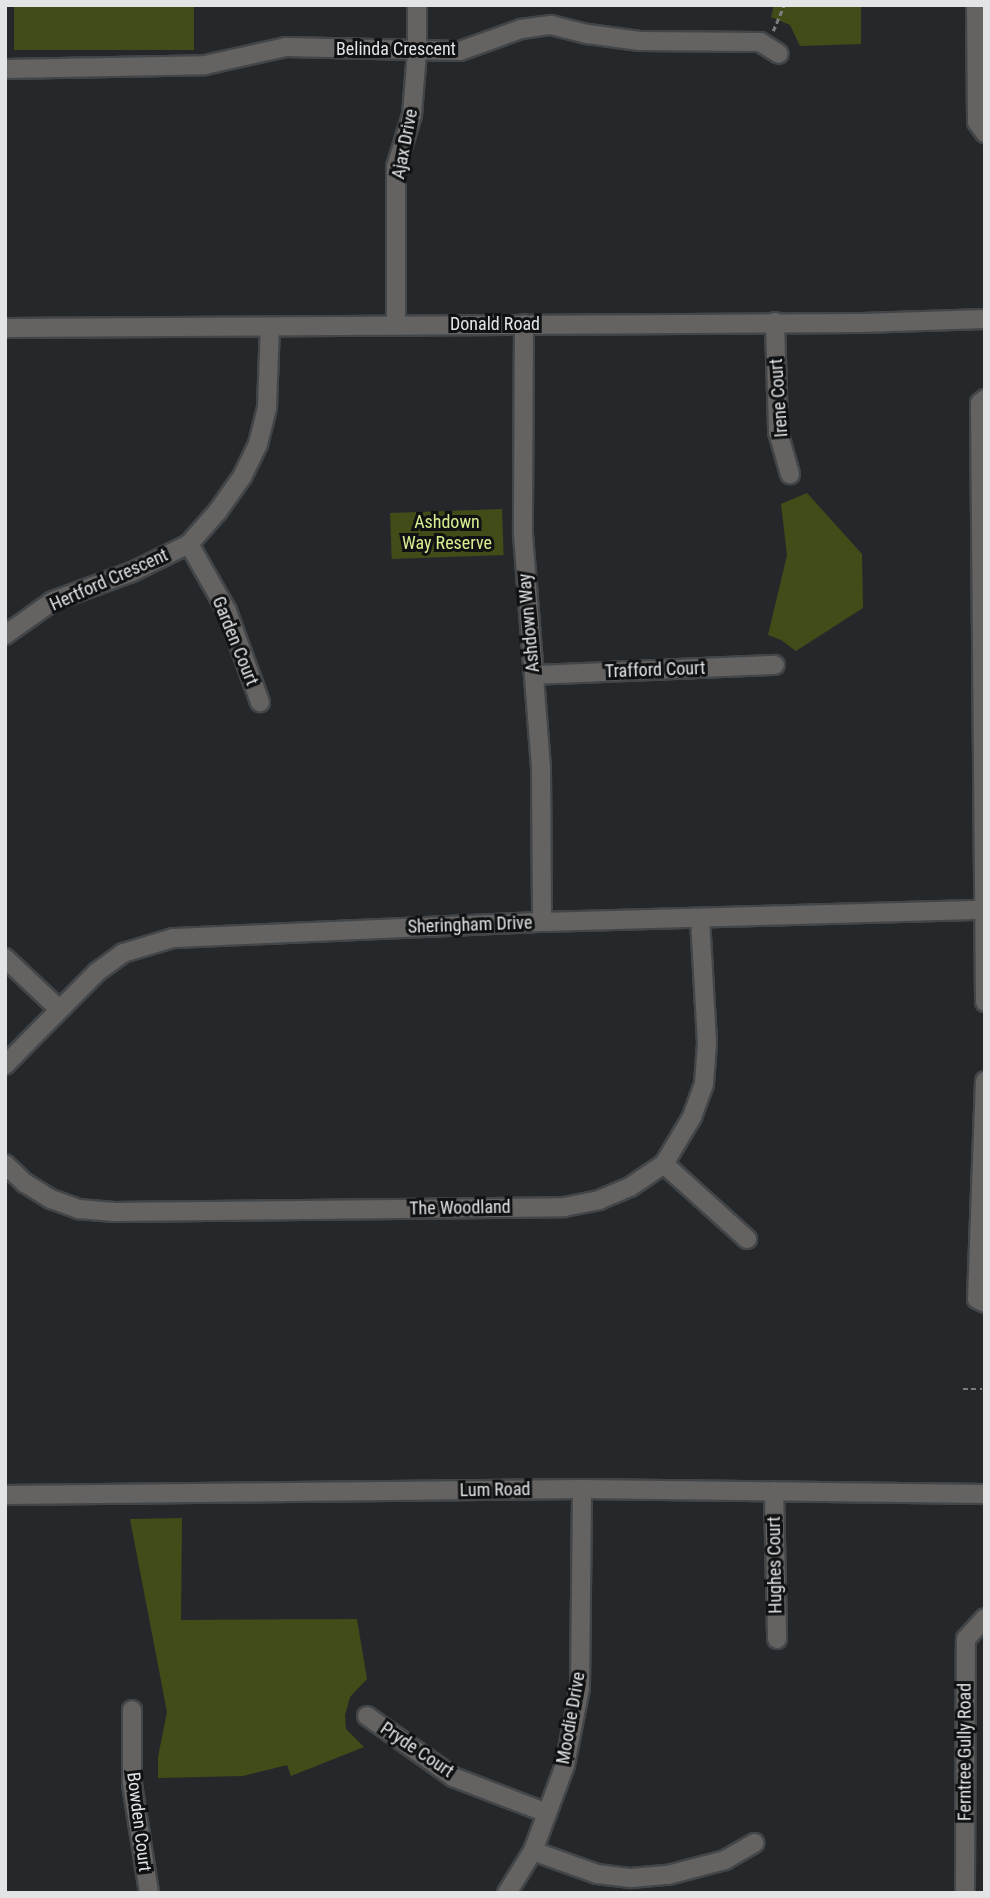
<!DOCTYPE html>
<style>
body{margin:0}
#map{position:relative;width:990px;height:1898px;overflow:hidden;background:#25282b;font-family:"Roboto Condensed",sans-serif}
div>[style]{position:absolute}
[style*='--x']{left:calc(var(--x)*1px);top:calc(var(--y)*1px);width:calc(var(--w)*1px);rotate:calc(var(--a)*1deg)}
.green>*{inset:0;background:#414c18;transform-origin:0 0}
.path>*{height:2.5px;margin-top:-1.25px;transform-origin:0;background:repeating-linear-gradient(90deg,#7b7e80 0 5px,transparent 0 8.5px)}
.roads{filter:drop-shadow(2px 0 #434649) drop-shadow(-2px 0 #434649) drop-shadow(0 2px #434649) drop-shadow(0 -2px #434649)}
.minor>*{height:18px;margin:-9px;padding:0 9px;transform-origin:9px;border-radius:9px;background:#656362}
.tertiary>*{height:18px;margin:-9px;padding:0 9px;transform-origin:9px;border-radius:9px;background:#656362}
span{translate:-50% -50%;white-space:nowrap;text-align:center;line-height:1.15;-webkit-text-stroke:6px #0f1112;paint-order:stroke}
.street-label{font-size:18px;color:#e2e4e6}
.park-label{font-size:18px;color:#d7ee91}
.frame{position:absolute;inset:0;border:7px solid #e2e4e6;pointer-events:none}
</style>
<div id="map">
<div class="green">
<div style="left:14px;top:5px;width:180px;height:45px"></div>
<div style="clip-path:polygon(774px 5px,861px 5px,861px 44px,800px 46px,790px 25px,771px 17px)"></div>
<div style="clip-path:polygon(807px 493px,862px 554px,863px 608px,796px 651px,781px 640px,768px 635px,787px 555px,781px 504px)"></div>
<div style="left:502px;top:509px;width:46px;height:112px;rotate:88deg"></div>
<div style="clip-path:polygon(182px 1518px,181px 1620px,357px 1619px,367px 1679px,350px 1697px,345px 1715px,346px 1729px,364px 1747px,291px 1776px,287px 1765px,243px 1776px,158px 1778px,158px 1757px,167px 1712px,130px 1519px)"></div>
</div>
<div class="path">
<div style="--x:773;--y:31;--w:28;--a:-67"></div>
<div style="--x:963;--y:1389;--w:19;--a:0"></div>
</div>
<div class="roads">
<div class="minor">
<div style="--x:976;--y:5;--w:117;--a:89.5"></div>
<div style="--x:977;--y:122;--w:14;--a:54"></div>
<div style="--x:5;--y:69;--w:200;--a:-1.1"></div>
<div style="--x:205;--y:65;--w:83;--a:-12.5"></div>
<div style="--x:286;--y:47;--w:174;--a:1.3"></div>
<div style="--x:460;--y:51;--w:65;--a:-19.8"></div>
<div style="--x:521;--y:29;--w:30;--a:-8"></div>
<div style="--x:551;--y:25;--w:38;--a:14"></div>
<div style="--x:588;--y:34;--w:52;--a:7.7"></div>
<div style="--x:640;--y:41;--w:120;--a:0.5"></div>
<div style="--x:760;--y:42;--w:22;--a:32"></div>
<div style="--x:775;--y:322;--w:110;--a:88.4"></div>
<div style="--x:778;--y:432;--w:44;--a:74.1"></div>
<div style="--x:396;--y:324;--w:157;--a:-90"></div>
<div style="--x:396;--y:167;--w:54;--a:-72.9"></div>
<div style="--x:412;--y:115;--w:64;--a:-85.5"></div>
<div style="--x:417;--y:51;--w:46;--a:-90"></div>
<div style="--x:524;--y:324;--w:210;--a:90.3"></div>
<div style="--x:523;--y:534;--w:235;--a:85.6"></div>
<div style="--x:541;--y:768;--w:154;--a:89.6"></div>
<div style="--x:5;--y:328;--w:857;--a:-0.33"></div>
<div style="--x:862;--y:323;--w:123;--a:-1.9"></div>
<div style="--x:985;--y:399;--w:6;--a:141"></div>
<div style="--x:980;--y:403;--w:599;--a:89.52"></div>
<div style="--x:189;--y:544;--w:77;--a:60.4"></div>
<div style="--x:227;--y:611;--w:97;--a:70.1"></div>
<div style="--x:5;--y:635;--w:59;--a:-35.3"></div>
<div style="--x:53;--y:601;--w:84;--a:-20.2"></div>
<div style="--x:132;--y:572;--w:64;--a:-26.2"></div>
<div style="--x:189;--y:544;--w:44;--a:-48.7"></div>
<div style="--x:218;--y:511;--w:42;--a:-54.8"></div>
<div style="--x:242;--y:477;--w:37;--a:-64"></div>
<div style="--x:258;--y:444;--w:38;--a:-76"></div>
<div style="--x:267;--y:407;--w:80;--a:-87.9"></div>
<div style="--x:534;--y:675;--w:241;--a:-2.4"></div>
<div style="--x:5;--y:958;--w:74;--a:43.4"></div>
<div style="--x:5;--y:1065;--w:131;--a:-45.3"></div>
<div style="--x:97;--y:972;--w:32;--a:-36"></div>
<div style="--x:123;--y:953;--w:52;--a:-16.7"></div>
<div style="--x:173;--y:938;--w:369;--a:-2.5"></div>
<div style="--x:542;--y:922;--w:441;--a:-1.6"></div>
<div style="--x:985;--y:1081;--w:218;--a:92.1"></div>
<div style="--x:977;--y:1299;--w:9;--a:27"></div>
<div style="--x:5;--y:1164;--w:28;--a:44"></div>
<div style="--x:25;--y:1183;--w:31;--a:32"></div>
<div style="--x:51;--y:1199;--w:30;--a:20"></div>
<div style="--x:79;--y:1209;--w:35;--a:5"></div>
<div style="--x:114;--y:1212;--w:450;--a:-0.6"></div>
<div style="--x:564;--y:1207;--w:36;--a:-11"></div>
<div style="--x:599;--y:1200;--w:34;--a:-23"></div>
<div style="--x:630;--y:1187;--w:41;--a:-34.1"></div>
<div style="--x:664;--y:1164;--w:55;--a:-59.2"></div>
<div style="--x:692;--y:1117;--w:35;--a:-70"></div>
<div style="--x:704;--y:1084;--w:41;--a:-85.8"></div>
<div style="--x:707;--y:1043;--w:124;--a:-93.2"></div>
<div style="--x:664;--y:1164;--w:112;--a:42.1"></div>
<div style="--x:774;--y:1491;--w:148;--a:88.8"></div>
<div style="--x:132;--y:1710;--w:74;--a:90"></div>
<div style="--x:132;--y:1784;--w:110;--a:81.1"></div>
<div style="--x:367;--y:1716;--w:105;--a:35.3"></div>
<div style="--x:453;--y:1777;--w:101;--a:21"></div>
<div style="--x:533;--y:1851;--w:68;--a:19.8"></div>
<div style="--x:597;--y:1874;--w:34;--a:7"></div>
<div style="--x:631;--y:1878;--w:37;--a:-5"></div>
<div style="--x:668;--y:1875;--w:59;--a:-14.7"></div>
<div style="--x:725;--y:1860;--w:34;--a:-30"></div>
<div style="--x:507;--y:1893;--w:49;--a:-58.2"></div>
<div style="--x:533;--y:1851;--w:92;--a:-69.6"></div>
<div style="--x:565;--y:1765;--w:78;--a:-79"></div>
<div style="--x:580;--y:1688;--w:199;--a:-89.4"></div>
<div style="--x:965;--y:1893;--w:254;--a:-89.8"></div>
<div style="--x:966;--y:1639;--w:28;--a:-48"></div>
</div>
<div class="tertiary">
<div style="--x:5;--y:1495;--w:577;--a:-0.6"></div>
<div style="--x:582;--y:1489;--w:403;--a:0.7"></div>
</div>
</div>
<div class="street-label">
<span style="left:396px;top:49px">Belinda Crescent</span>
<span style="left:405px;top:144px;rotate:-79deg">Ajax Drive</span>
<span style="left:495px;top:324px">Donald Road</span>
<span style="left:779px;top:398px;rotate:-94deg">Irene Court</span>
<span style="left:109px;top:580px;rotate:-24deg">Hertford Crescent</span>
<span style="left:529px;top:623px;rotate:-95deg">Ashdown Way</span>
<span style="left:235px;top:641px;rotate:68deg">Garden Court</span>
<span style="left:655px;top:670px;rotate:-2deg">Trafford Court</span>
<span style="left:470px;top:925px;rotate:-2deg">Sheringham Drive</span>
<span style="left:460px;top:1208px;rotate:-1deg">The Woodland</span>
<span style="left:495px;top:1490px;rotate:-1deg">Lum Road</span>
<span style="left:775px;top:1565px;rotate:-91deg">Hughes Court</span>
<span style="left:571px;top:1718px;rotate:-80deg">Moodie Drive</span>
<span style="left:417px;top:1750px;rotate:34deg">Pryde Court</span>
<span style="left:965px;top:1752px;rotate:-90deg">Ferntree Gully Road</span>
<span style="left:139px;top:1822px;rotate:83deg">Bowden Court</span>
</div>
<div class="park-label">
<span style="left:447px;top:533px">Ashdown<br>Way Reserve</span>
</div>
<div class="frame"></div>
</div>
